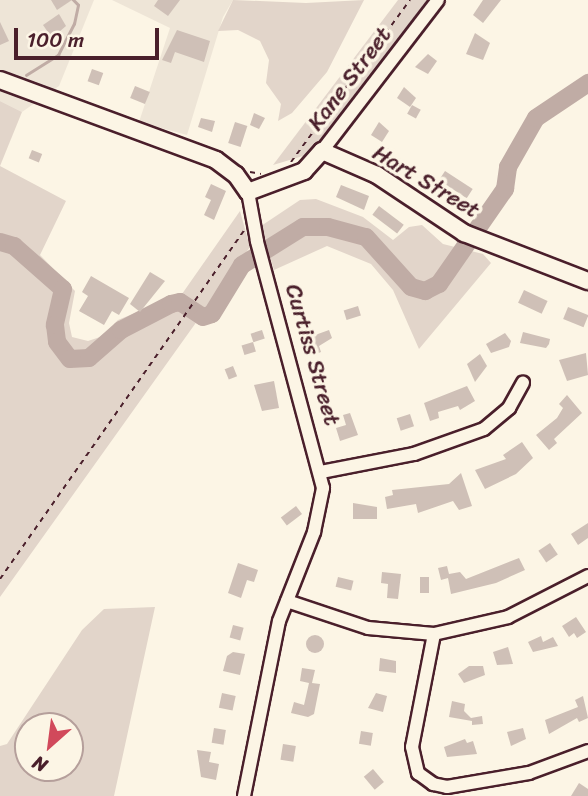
<!DOCTYPE html>
<style>
body{margin:0}
#map{position:relative;width:588px;height:796px;overflow:hidden;background:#fcf5e5;font-family:Sriracha,sans-serif}
div>[style]{position:absolute}
[style*='--x']{left:calc(var(--x)*1px);top:calc(var(--y)*1px);width:calc(var(--w)*1px);rotate:calc(var(--a)*1deg)}
.built>*{inset:0;background:#eee5d7}
.green>*{inset:0;background:#e2d5ca}
.stream>*{height:2.5px;margin:-1.25px;padding:0 1.25px;transform-origin:1.25px;border-radius:1.25px;background:#c0aca5}
.river>*{height:18px;margin:-9px;padding:0 9px;transform-origin:9px;border-radius:9px;background:#c0aca5}
.building>*{inset:0;background:#cfc0b7;transform-origin:0 0}
.round{border-radius:50%}
.path>*{height:2px;margin-top:-1px;transform-origin:0;background:repeating-linear-gradient(90deg,#4a1f2b 0 5px,transparent 0 10px)}
.roads{filter:drop-shadow(2px 0 #4a1f2b) drop-shadow(-2px 0 #4a1f2b) drop-shadow(0 2px #4a1f2b) drop-shadow(0 -2px #4a1f2b)}
.street>*{height:12px;margin:-6px;padding:0 6px;transform-origin:6px;border-radius:6px;background:#fcf5e5}
.secondary>*{height:16px;margin:-8px;padding:0 8px;transform-origin:8px;border-radius:8px;background:#fcf5e5}
span{translate:-50% -50%;white-space:nowrap;text-align:center;line-height:1.15;-webkit-text-stroke:7px #fcf5e5;paint-order:stroke}
.street-label{font-size:23px;color:#4a1f2b}
.north{position:absolute;left:14px;top:712px;width:70px;height:70px;box-sizing:border-box;background:#fcf5e5;border:2px solid #b59f9b;border-radius:50%;rotate:208deg;font-size:19px;font-weight:700;line-height:28px;text-align:center;color:#4a1f2b}
.north::after{content:'';display:block;margin:auto;width:24px;height:32px;background:#d1495b;clip-path:polygon(50% 0,100% 100%,50% 72%,0 100%)}
.scale{position:absolute;left:14px;top:28px;width:145px;height:32px;box-sizing:border-box;border:4px solid #4a1f2b;border-top:0;padding-left:9px;font-size:21px;line-height:24px;white-space:nowrap;color:#4a1f2b;-webkit-text-stroke:5px #fcf5e5;paint-order:stroke}
</style>
<div id="map">
<div class="built">
<div style="clip-path:polygon(0 0,94px 0,59px 86px,22px 112px,0 101px)"></div>
<div style="clip-path:polygon(112px 0,233px 0,223px 17px,187px 135px,139px 122px,170px 28px)"></div>
</div>
<div class="green">
<div style="clip-path:polygon(233px 0,306px 3px,364px 0,327px 72px,292px 113px,278px 121px,281px 104px,266px 83px,269px 60px,260px 41px,238px 30px,218px 31px)"></div>
<div style="clip-path:polygon(398px 0,427px 0,313px 153px,273px 165px)"></div>
<div style="clip-path:polygon(0 101px,22px 112px,0 166px)"></div>
<div style="clip-path:polygon(0 166px,66px 201px,40px 255px,75px 291px,69px 323px,72px 337px,88px 341px,100px 337px,118px 320px,152px 306px,168px 314px,240px 211px,250px 247px,0 597px)"></div>
<div style="clip-path:polygon(316px 199px,363px 217px,393px 240px,409px 227px,422px 225px,443px 244px,483px 254px,491px 263px,419px 349px,393px 290px,371px 264px,327px 246px,274px 270px,261px 226px,300px 200px)"></div>
<div style="clip-path:polygon(evenodd,155px 607px,114px 796px,0 796px,0 746px,7px 744px,82px 630px,104px 609px,155px 607px,28px 726px,70px 726px,70px 768px,28px 768px,28px 726px)"></div>
</div>
<div class="stream">
<div style="--x:26;--y:75;--w:38;--a:-32"></div>
<div style="--x:58;--y:55;--w:35;--a:-63"></div>
<div style="--x:74;--y:24;--w:19;--a:-78"></div>
<div style="--x:78;--y:5;--w:7;--a:-135"></div>
</div>
<div class="river">
<div style="--x:0;--y:242;--w:15;--a:16"></div>
<div style="--x:14;--y:246;--w:65;--a:41.3"></div>
<div style="--x:63;--y:289;--w:37;--a:103"></div>
<div style="--x:55;--y:325;--w:17;--a:83"></div>
<div style="--x:57;--y:342;--w:21;--a:53"></div>
<div style="--x:70;--y:359;--w:19;--a:-3"></div>
<div style="--x:89;--y:358;--w:43;--a:-41.2"></div>
<div style="--x:121;--y:330;--w:56;--a:-27.5"></div>
<div style="--x:171;--y:304;--w:9;--a:-13"></div>
<div style="--x:180;--y:302;--w:27;--a:33"></div>
<div style="--x:203;--y:317;--w:9;--a:-18"></div>
<div style="--x:212;--y:314;--w:57;--a:-58.5"></div>
<div style="--x:242;--y:265;--w:72;--a:-31.9"></div>
<div style="--x:303;--y:227;--w:25;--a:0"></div>
<div style="--x:328;--y:227;--w:39;--a:15"></div>
<div style="--x:366;--y:237;--w:67;--a:48"></div>
<div style="--x:411;--y:287;--w:15;--a:16"></div>
<div style="--x:425;--y:291;--w:16;--a:-27"></div>
<div style="--x:439;--y:284;--w:116;--a:-55.2"></div>
<div style="--x:505;--y:189;--w:22;--a:-82"></div>
<div style="--x:508;--y:167;--w:56;--a:-60.3"></div>
<div style="--x:536;--y:118;--w:63;--a:-33.9"></div>
</div>
<div class="building">
<div style="clip-path:polygon(51px 0,72px 0,57px 10px)"></div>
<div style="clip-path:polygon(158px 0,180px 0,168px 16px,154px 6px)"></div>
<div style="clip-path:polygon(483px 0,501px 0,483px 23px,473px 15px)"></div>
<div style="clip-path:polygon(59px 14px,66px 26px,52px 38px,43px 25px)"></div>
<div style="clip-path:polygon(0 22px,9px 41px,0 45px)"></div>
<div style="clip-path:polygon(177px 30px,210px 41px,204px 62px,175px 52px,171px 63px,162px 60px)"></div>
<div style="clip-path:polygon(475px 33px,490px 43px,483px 60px,466px 54px)"></div>
<div style="clip-path:polygon(428px 54px,437px 61px,428px 74px,415px 67px)"></div>
<div style="left:92px;top:69px;width:12px;height:13px;rotate:20deg"></div>
<div style="left:135px;top:86px;width:16px;height:13px;rotate:22deg"></div>
<div style="clip-path:polygon(404px 87px,416px 98px,410px 107px,397px 98px)"></div>
<div style="left:412px;top:105px;width:10px;height:10px;rotate:29deg"></div>
<div style="clip-path:polygon(254px 113px,265px 118px,259px 129px,250px 125px)"></div>
<div style="clip-path:polygon(201px 118px,215px 121px,212px 132px,198px 127px)"></div>
<div style="left:235px;top:122px;width:13px;height:22px;rotate:18deg"></div>
<div style="clip-path:polygon(379px 122px,389px 131px,382px 142px,371px 135px)"></div>
<div style="left:387px;top:148px;width:9px;height:10px;rotate:27deg"></div>
<div style="left:32px;top:150px;width:11px;height:9px;rotate:22deg"></div>
<div style="left:445px;top:171px;width:33px;height:11px;rotate:33deg"></div>
<div style="clip-path:polygon(211px 184px,226px 191px,214px 220px,204px 215px,211px 200px,205px 197px)"></div>
<div style="clip-path:polygon(341px 185px,369px 196px,364px 210px,336px 197px)"></div>
<div style="left:379px;top:206px;width:31px;height:11px;rotate:37deg"></div>
<div style="clip-path:polygon(150px 272px,165px 281px,140px 312px,130px 304px)"></div>
<div style="clip-path:polygon(91px 276px,129px 298px,119px 315px,112px 311px,104px 325px,79px 311px,88px 296px,82px 292px)"></div>
<div style="left:524px;top:290px;width:26px;height:14px;rotate:25deg"></div>
<div style="left:358px;top:306px;width:10px;height:15px;rotate:73deg"></div>
<div style="left:568px;top:307px;width:22px;height:13px;rotate:22deg"></div>
<div style="left:262px;top:330px;width:9px;height:12px;rotate:72deg"></div>
<div style="clip-path:polygon(329px 330px,332px 338px,319px 346px,321px 352px,310px 356px,304px 339px)"></div>
<div style="clip-path:polygon(523px 332px,550px 339px,549px 344px,546px 348px,520px 343px)"></div>
<div style="clip-path:polygon(505px 333px,511px 341px,509px 347px,491px 353px,486px 344px)"></div>
<div style="left:253px;top:342px;width:10px;height:12px;rotate:73deg"></div>
<div style="clip-path:polygon(586px 353px,588px 375px,567px 381px,559px 360px)"></div>
<div style="clip-path:polygon(480px 354px,487px 366px,475px 382px,467px 364px)"></div>
<div style="left:233px;top:366px;width:11px;height:9px;rotate:68deg"></div>
<div style="clip-path:polygon(274px 381px,279px 408px,262px 411px,254px 385px)"></div>
<div style="clip-path:polygon(467px 386px,475px 401px,460px 410px,458px 406px,438px 412px,439px 418px,430px 421px,424px 403px)"></div>
<div style="clip-path:polygon(567px 395px,582px 413px,554px 439px,557px 443px,549px 450px,536px 435px,557px 418px,563px 408px,559px 404px)"></div>
<div style="clip-path:polygon(350px 413px,358px 435px,340px 441px,336px 428px,346px 425px,343px 415px)"></div>
<div style="left:410px;top:414px;width:13px;height:14px;rotate:72deg"></div>
<div style="clip-path:polygon(522px 442px,533px 458px,516px 474px,485px 489px,475px 470px,506px 459px,503px 455px)"></div>
<div style="clip-path:polygon(461px 473px,472px 506px,459px 510px,453px 501px,418px 513px,416px 504px,387px 509px,385px 497px,393px 495px,392px 490px,449px 484px)"></div>
<div style="clip-path:polygon(353px 503px,377px 507px,377px 519px,353px 519px)"></div>
<div style="left:296px;top:506px;width:10px;height:19px;rotate:53deg"></div>
<div style="clip-path:polygon(588px 523px,588px 538px,578px 545px,571px 534px)"></div>
<div style="left:550px;top:543px;width:14px;height:14px;rotate:56deg"></div>
<div style="clip-path:polygon(519px 558px,525px 570px,496px 583px,451px 594px,448px 578px,441px 580px,438px 568px,447px 566px,449px 574px,460px 572px,466px 579px)"></div>
<div style="clip-path:polygon(238px 563px,258px 570px,254px 582px,247px 580px,241px 598px,228px 593px)"></div>
<div style="clip-path:polygon(382px 572px,401px 574px,398px 599px,387px 598px,388px 584px,381px 583px)"></div>
<div style="left:338px;top:577px;width:16px;height:10px;rotate:14deg"></div>
<div style="left:420px;top:577px;width:9px;height:16px"></div>
<div style="clip-path:polygon(576px 617px,586px 632px,577px 638px,574px 633px,569px 637px,562px 626px)"></div>
<div style="left:233px;top:625px;width:11px;height:13px;rotate:15deg"></div>
<div class="round" style="left:306px;top:635px;width:18px;height:18px"></div>
<div style="clip-path:polygon(541px 636px,543px 642px,553px 637px,558px 646px,533px 652px,528px 642px)"></div>
<div style="clip-path:polygon(508px 647px,513px 664px,497px 665px,493px 652px)"></div>
<div style="clip-path:polygon(233px 652px,245px 654px,240px 675px,223px 671px,227px 656px)"></div>
<div style="clip-path:polygon(380px 658px,396px 661px,396px 673px,379px 671px)"></div>
<div style="clip-path:polygon(469px 666px,483px 666px,485px 675px,464px 683px,458px 674px)"></div>
<div style="clip-path:polygon(302px 668px,315px 670px,312px 683px,320px 684px,314px 714px,308px 717px,291px 713px,294px 702px,304px 705px,309px 683px,300px 681px)"></div>
<div style="left:222px;top:693px;width:14px;height:15px;rotate:12deg"></div>
<div style="clip-path:polygon(376px 693px,387px 696px,383px 712px,368px 708px)"></div>
<div style="clip-path:polygon(583px 696px,588px 718px,579px 722px,577px 718px,549px 734px,545px 720px,578px 707px,575px 700px)"></div>
<div style="clip-path:polygon(452px 701px,465px 704px,464px 711px,471px 718px,482px 716px,483px 724px,472px 725px,472px 721px,449px 717px)"></div>
<div style="left:214px;top:728px;width:12px;height:15px;rotate:9deg"></div>
<div style="clip-path:polygon(523px 728px,526px 739px,511px 746px,507px 732px)"></div>
<div style="left:361px;top:731px;width:12px;height:13px;rotate:9deg"></div>
<div style="clip-path:polygon(465px 739px,467px 743px,473px 741px,477px 754px,447px 757px,444px 747px)"></div>
<div style="left:283px;top:744px;width:13px;height:16px;rotate:9deg"></div>
<div style="clip-path:polygon(197px 750px,211px 752px,209px 762px,219px 764px,216px 780px,201px 777px)"></div>
<div style="left:373px;top:769px;width:17px;height:12px;rotate:50deg"></div>
<div style="clip-path:polygon(579px 783px,588px 789px,588px 796px,571px 796px)"></div>
</div>
<div class="path">
<div style="--x:291;--y:162;--w:201;--a:-53.7"></div>
<div style="--x:250;--y:172;--w:11;--a:10"></div>
<div style="--x:0;--y:579;--w:426;--a:-55"></div>
</div>
<div class="roads">
<div class="street">
<div style="--x:322;--y:151;--w:190;--a:-52.5"></div>
<div style="--x:321;--y:472;--w:95;--a:-11"></div>
<div style="--x:414;--y:454;--w:74;--a:-19.7"></div>
<div style="--x:484;--y:429;--w:33;--a:-40"></div>
<div style="--x:509;--y:408;--w:29;--a:-61"></div>
<div style="--x:287;--y:601;--w:85;--a:18.4"></div>
<div style="--x:368;--y:628;--w:66;--a:5.2"></div>
<div style="--x:434;--y:634;--w:76;--a:-12.9"></div>
<div style="--x:508;--y:617;--w:90;--a:-27.1"></div>
<div style="--x:434;--y:634;--w:115;--a:101"></div>
<div style="--x:412;--y:747;--w:27;--a:77"></div>
<div style="--x:418;--y:773;--w:19;--a:36"></div>
<div style="--x:433;--y:784;--w:14;--a:12"></div>
<div style="--x:447;--y:787;--w:83;--a:-9.7"></div>
<div style="--x:529;--y:773;--w:63;--a:-20.4"></div>
<div style="--x:244;--y:796;--w:178;--a:-78.7"></div>
<div style="--x:279;--y:621;--w:96;--a:-68.5"></div>
<div style="--x:314;--y:532;--w:45;--a:-78.4"></div>
<div style="--x:323;--y:488;--w:256;--a:-105"></div>
<div style="--x:257;--y:241;--w:50;--a:-100.4"></div>
</div>
<div class="secondary">
<div style="--x:0;--y:80;--w:230;--a:20.3"></div>
<div style="--x:216;--y:160;--w:25;--a:37"></div>
<div style="--x:236;--y:175;--w:21;--a:55"></div>
<div style="--x:248;--y:192;--w:60;--a:-20.6"></div>
<div style="--x:304;--y:171;--w:27;--a:-48"></div>
<div style="--x:322;--y:151;--w:60;--a:23.6"></div>
<div style="--x:377;--y:175;--w:105;--a:33.7"></div>
<div style="--x:464;--y:233;--w:133;--a:21.2"></div>
</div>
</div>
<div class="street-label">
<span style="left:350px;top:79px;rotate:-53deg">Kane Street</span>
<span style="left:426px;top:182px;rotate:31deg">Hart Street</span>
<span style="left:312px;top:355px;rotate:74deg">Curtiss Street</span>
</div>
<div class="north">N</div>
<div class="scale">100 m</div>
</div>
